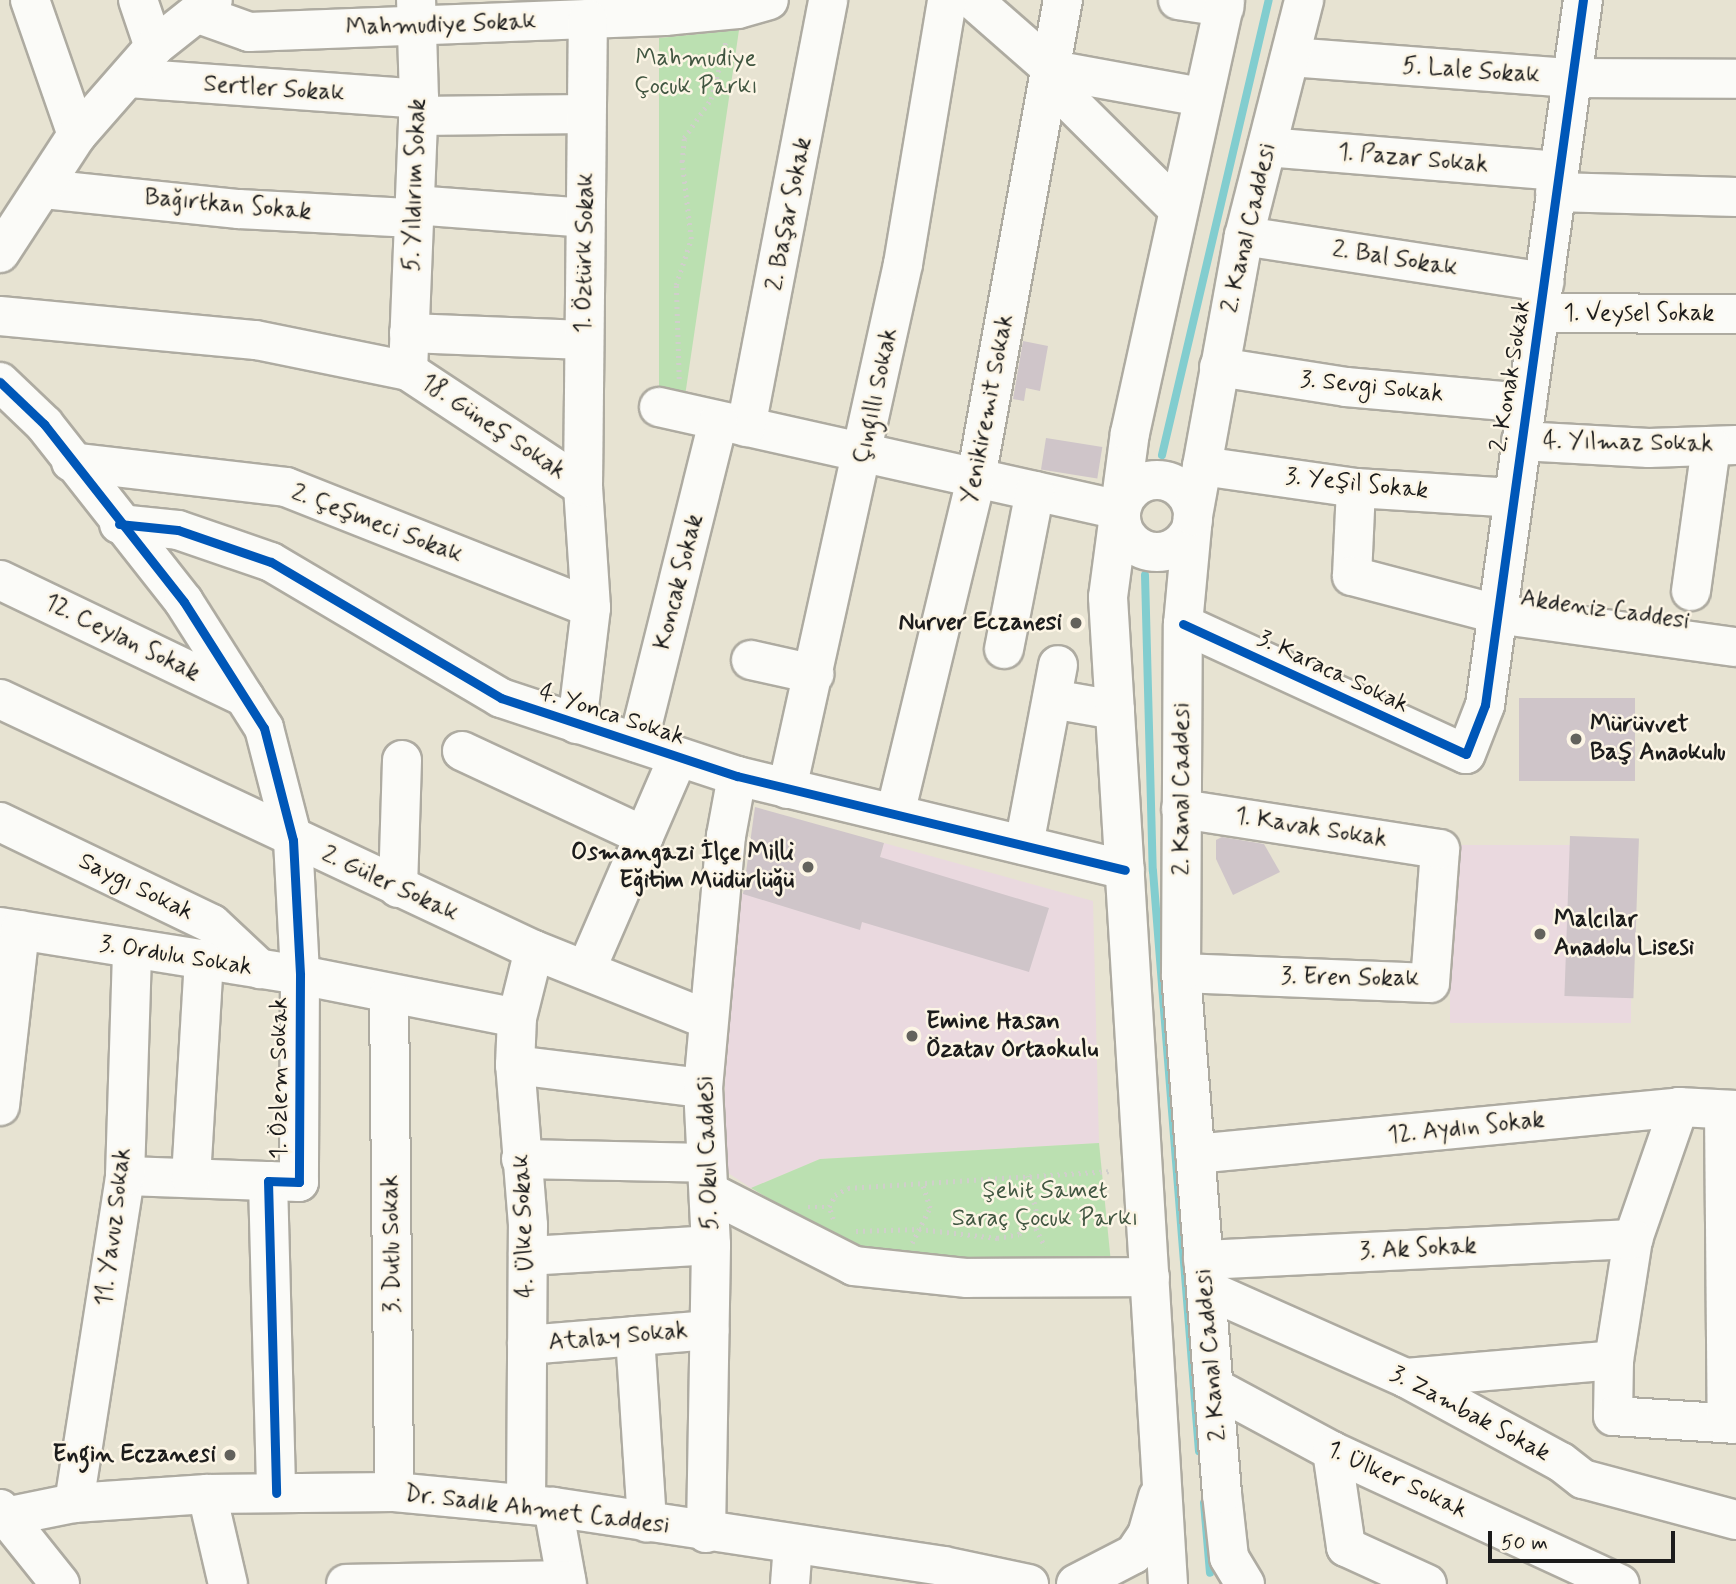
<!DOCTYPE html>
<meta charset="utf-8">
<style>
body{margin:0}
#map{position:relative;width:1736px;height:1584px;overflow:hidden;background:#e7e3d2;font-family:Mynerve,sans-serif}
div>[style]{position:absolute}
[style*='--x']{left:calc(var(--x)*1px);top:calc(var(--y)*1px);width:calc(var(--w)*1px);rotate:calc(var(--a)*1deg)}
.built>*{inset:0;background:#ead9df;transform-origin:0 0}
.green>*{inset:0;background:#bbe0b1}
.stream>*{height:8px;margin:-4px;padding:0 4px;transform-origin:4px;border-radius:4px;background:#82cdcf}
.building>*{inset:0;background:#cfc5c9;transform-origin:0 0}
.path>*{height:4.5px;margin-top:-2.25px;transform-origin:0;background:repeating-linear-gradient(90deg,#d0cfcb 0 2px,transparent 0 7px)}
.roads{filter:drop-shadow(2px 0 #aeaba1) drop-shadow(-2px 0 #aeaba1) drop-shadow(0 2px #aeaba1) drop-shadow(0 -2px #aeaba1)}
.minor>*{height:38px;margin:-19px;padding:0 19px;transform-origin:19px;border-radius:19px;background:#fbfbf8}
.major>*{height:38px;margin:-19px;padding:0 19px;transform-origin:19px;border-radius:19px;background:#fbfbf8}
.major>.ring{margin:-19px;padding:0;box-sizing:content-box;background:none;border:38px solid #fbfbf8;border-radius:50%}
.cycleway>*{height:9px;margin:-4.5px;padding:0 4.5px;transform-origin:4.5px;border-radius:4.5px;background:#0057b8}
.dots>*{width:19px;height:19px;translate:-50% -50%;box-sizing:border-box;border:4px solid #fcf5e5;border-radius:50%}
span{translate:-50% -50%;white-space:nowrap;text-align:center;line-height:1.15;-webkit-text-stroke:5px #fcf5e5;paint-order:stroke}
.street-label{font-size:24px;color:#1c1c1c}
.park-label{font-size:24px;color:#415641}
.poi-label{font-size:24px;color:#1c1c1c;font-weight:700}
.right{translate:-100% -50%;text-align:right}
.left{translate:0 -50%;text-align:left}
.scale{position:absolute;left:1488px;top:1531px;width:187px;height:32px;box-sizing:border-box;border:4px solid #1c1c1c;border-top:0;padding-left:9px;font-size:21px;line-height:24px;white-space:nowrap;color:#1c1c1c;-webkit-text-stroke:5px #fcf5e5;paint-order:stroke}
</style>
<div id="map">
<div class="built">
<div style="clip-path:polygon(884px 843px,1093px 901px,1099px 1143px,820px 1159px,751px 1188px,722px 1169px,732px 890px,859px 929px)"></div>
<div style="left:1450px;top:845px;width:181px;height:178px"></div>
</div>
<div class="green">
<div style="clip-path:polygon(739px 30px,685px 396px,659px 395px,659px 38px)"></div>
<div style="clip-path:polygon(1099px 1143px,1111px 1263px,968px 1262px,859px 1252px,751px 1188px,820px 1159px)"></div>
</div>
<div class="stream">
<div style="--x:1162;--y:455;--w:467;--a:-76.8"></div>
<div style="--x:1145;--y:575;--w:296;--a:88.5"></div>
<div style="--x:1153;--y:871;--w:582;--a:85.47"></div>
<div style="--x:1204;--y:1503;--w:70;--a:85.1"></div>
</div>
<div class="building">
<div style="clip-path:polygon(1023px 341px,1048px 346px,1040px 391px,1026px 388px,1024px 401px,1013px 399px)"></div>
<div style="left:1046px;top:438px;width:57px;height:32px;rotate:9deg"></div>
<div style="left:1519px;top:698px;width:116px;height:83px"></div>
<div style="clip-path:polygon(755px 807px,884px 843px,880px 857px,1049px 908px,1029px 972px,862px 922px,860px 930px,743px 894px)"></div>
<div style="left:1570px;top:836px;width:69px;height:160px;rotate:2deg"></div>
<div style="clip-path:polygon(1222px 837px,1264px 844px,1280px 872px,1233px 895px,1216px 859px,1216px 840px)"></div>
</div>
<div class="path">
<div style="--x:679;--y:379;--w:94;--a:-91.8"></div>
<div style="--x:676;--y:285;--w:48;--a:-71.9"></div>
<div style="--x:691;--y:239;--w:78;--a:-96.7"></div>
<div style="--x:682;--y:162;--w:24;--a:-85"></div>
<div style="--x:684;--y:138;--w:47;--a:-55.3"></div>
<div style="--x:711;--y:99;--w:60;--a:-75.5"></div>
<div style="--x:808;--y:1207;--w:21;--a:0"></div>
<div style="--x:833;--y:1219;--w:13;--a:-108"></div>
<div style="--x:829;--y:1207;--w:13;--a:-63"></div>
<div style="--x:835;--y:1195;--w:15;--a:-28"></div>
<div style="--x:848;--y:1188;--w:265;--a:-3.7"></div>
<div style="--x:1033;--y:1222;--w:28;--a:64"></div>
<div style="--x:856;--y:1231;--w:63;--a:-1.8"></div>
<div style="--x:919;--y:1229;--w:79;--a:6.6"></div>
<div style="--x:997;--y:1238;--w:22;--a:-10"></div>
<div style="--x:1019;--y:1234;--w:18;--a:-41"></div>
<div style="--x:1033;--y:1222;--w:11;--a:-75"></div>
<div style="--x:1036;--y:1211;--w:36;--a:-104"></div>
<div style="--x:912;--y:1243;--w:39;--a:-63"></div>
<div style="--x:930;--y:1208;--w:25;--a:-108"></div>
</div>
<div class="roads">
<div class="minor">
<div style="--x:30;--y:0;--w:143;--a:70.8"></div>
<div style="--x:138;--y:0;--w:50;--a:71.2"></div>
<div style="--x:973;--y:0;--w:106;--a:41.2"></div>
<div style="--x:1053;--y:70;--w:150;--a:10.3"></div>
<div style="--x:1178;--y:0;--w:47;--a:8.7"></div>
<div style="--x:199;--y:14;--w:53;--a:19.8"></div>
<div style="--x:249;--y:32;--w:416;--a:-2.2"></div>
<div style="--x:665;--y:16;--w:73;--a:-5.5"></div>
<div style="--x:738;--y:9;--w:32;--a:-16"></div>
<div style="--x:1290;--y:57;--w:282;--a:4.3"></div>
<div style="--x:1571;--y:78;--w:165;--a:0.3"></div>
<div style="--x:129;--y:78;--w:291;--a:4.1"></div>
<div style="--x:1051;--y:83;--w:177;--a:44.8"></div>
<div style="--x:418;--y:116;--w:168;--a:-0.7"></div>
<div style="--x:1267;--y:147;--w:292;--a:4.7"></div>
<div style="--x:44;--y:189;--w:196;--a:5.9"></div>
<div style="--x:239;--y:209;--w:174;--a:3"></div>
<div style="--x:1555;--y:192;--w:181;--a:1.6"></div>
<div style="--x:414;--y:205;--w:171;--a:4.3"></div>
<div style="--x:1244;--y:236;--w:304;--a:8.7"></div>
<div style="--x:0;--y:253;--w:141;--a:-56.9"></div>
<div style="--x:77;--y:135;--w:117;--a:-48.8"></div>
<div style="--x:154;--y:47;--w:75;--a:-38.5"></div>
<div style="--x:1541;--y:313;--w:195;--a:0.3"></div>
<div style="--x:0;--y:316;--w:257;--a:5.4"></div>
<div style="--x:256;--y:340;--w:155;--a:11.5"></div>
<div style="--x:408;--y:371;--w:210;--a:33.5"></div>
<div style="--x:583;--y:487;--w:121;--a:86.2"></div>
<div style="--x:591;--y:608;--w:117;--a:96.9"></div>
<div style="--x:409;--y:333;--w:175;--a:2.3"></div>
<div style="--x:1219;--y:367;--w:129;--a:8.9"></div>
<div style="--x:1346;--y:387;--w:182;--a:5.1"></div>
<div style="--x:408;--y:371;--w:272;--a:-87.7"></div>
<div style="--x:419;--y:99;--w:99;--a:-91.7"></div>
<div style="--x:0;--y:382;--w:61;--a:43.7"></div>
<div style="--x:44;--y:424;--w:226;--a:51.8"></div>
<div style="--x:184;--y:602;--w:149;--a:57.6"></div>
<div style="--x:264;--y:728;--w:116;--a:75.5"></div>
<div style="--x:293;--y:840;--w:135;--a:87"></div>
<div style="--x:300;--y:975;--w:207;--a:90.3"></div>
<div style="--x:299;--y:1182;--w:31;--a:-178"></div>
<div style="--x:268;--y:1181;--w:312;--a:88.5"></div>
<div style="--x:659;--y:407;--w:472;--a:12.6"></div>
<div style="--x:746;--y:427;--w:435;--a:-79.1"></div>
<div style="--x:1521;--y:441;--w:128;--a:3.1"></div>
<div style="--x:1649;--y:448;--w:87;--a:-2"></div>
<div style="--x:71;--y:462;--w:216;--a:6.6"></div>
<div style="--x:286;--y:487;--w:328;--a:21.6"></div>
<div style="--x:1202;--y:466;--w:156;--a:8.1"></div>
<div style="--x:1356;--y:488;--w:157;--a:3.6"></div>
<div style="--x:583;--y:487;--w:468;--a:-89.4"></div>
<div style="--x:1356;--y:488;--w:88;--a:92.6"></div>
<div style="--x:1352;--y:576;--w:150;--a:14.7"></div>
<div style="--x:1497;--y:614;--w:241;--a:7.9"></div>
<div style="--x:119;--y:524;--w:59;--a:5.8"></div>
<div style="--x:178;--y:530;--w:98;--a:19"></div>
<div style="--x:271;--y:562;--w:267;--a:30.6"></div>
<div style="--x:501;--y:698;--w:249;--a:18.3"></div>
<div style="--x:737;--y:776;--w:399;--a:13.6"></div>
<div style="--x:0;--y:580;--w:271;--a:25.6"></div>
<div style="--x:1691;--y:591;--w:146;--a:-82.1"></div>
<div style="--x:1183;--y:624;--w:311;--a:24.7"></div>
<div style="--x:1466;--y:754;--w:53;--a:-68.8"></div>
<div style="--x:1485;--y:705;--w:712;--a:-82.09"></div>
<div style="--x:1004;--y:649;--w:161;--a:-78.9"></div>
<div style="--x:751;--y:660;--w:65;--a:12.5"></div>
<div style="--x:0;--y:699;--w:590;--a:25.18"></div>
<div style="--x:534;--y:950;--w:188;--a:21.8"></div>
<div style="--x:1052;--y:699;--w:64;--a:9.9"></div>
<div style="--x:638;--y:743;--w:332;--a:-76"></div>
<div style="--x:462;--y:751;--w:201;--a:25"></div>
<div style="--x:787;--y:789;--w:538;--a:-77.54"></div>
<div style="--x:903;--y:264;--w:268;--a:-80.5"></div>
<div style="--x:895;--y:814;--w:346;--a:-76.4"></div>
<div style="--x:976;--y:478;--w:486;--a:-79.7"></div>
<div style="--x:0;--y:822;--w:235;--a:25.7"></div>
<div style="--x:212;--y:924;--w:66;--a:43.2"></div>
<div style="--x:1024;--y:845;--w:183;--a:-79.3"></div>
<div style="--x:398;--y:888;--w:128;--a:-88.2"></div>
<div style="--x:0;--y:927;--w:304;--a:9.1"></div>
<div style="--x:300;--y:975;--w:221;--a:11.2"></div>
<div style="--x:586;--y:970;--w:232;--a:-66.6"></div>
<div style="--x:1181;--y:973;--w:249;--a:2.3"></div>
<div style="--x:1430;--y:983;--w:134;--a:-85.7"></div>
<div style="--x:1440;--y:849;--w:262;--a:-171.2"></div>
<div style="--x:389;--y:995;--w:497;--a:89.4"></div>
<div style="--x:515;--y:1065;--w:189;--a:7"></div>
<div style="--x:0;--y:1106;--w:177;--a:-83.5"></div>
<div style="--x:1679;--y:1107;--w:140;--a:109.2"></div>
<div style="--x:1633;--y:1239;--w:122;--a:98.9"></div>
<div style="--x:1614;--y:1360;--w:56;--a:91"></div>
<div style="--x:1613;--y:1416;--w:123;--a:3.7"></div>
<div style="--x:1724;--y:1110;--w:313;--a:89.5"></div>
<div style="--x:1195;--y:1154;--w:486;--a:-5.5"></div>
<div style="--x:1679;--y:1107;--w:57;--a:3"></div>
<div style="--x:521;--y:1159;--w:185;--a:1.2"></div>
<div style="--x:125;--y:1176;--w:143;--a:2"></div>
<div style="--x:191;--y:1178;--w:217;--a:-86.6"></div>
<div style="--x:709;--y:1192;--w:163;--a:27"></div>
<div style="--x:854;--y:1266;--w:114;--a:6.1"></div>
<div style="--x:967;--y:1278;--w:183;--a:-0.3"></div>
<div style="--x:528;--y:1256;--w:183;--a:-3.4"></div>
<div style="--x:1203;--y:1260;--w:431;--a:-2.8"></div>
<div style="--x:1208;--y:1290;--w:217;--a:24"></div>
<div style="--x:1406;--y:1378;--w:176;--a:28.5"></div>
<div style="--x:1561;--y:1462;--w:28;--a:38"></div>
<div style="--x:1583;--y:1479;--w:158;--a:15"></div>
<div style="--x:635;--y:1336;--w:187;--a:86.3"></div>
<div style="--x:527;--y:1345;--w:183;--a:-4.7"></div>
<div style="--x:1406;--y:1378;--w:209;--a:-4.9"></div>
<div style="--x:1215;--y:1388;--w:133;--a:28.3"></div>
<div style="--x:1332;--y:1451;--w:317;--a:24.8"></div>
<div style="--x:1332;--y:1451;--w:97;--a:81.7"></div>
<div style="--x:1346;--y:1547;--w:89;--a:24.6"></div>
<div style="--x:207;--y:1494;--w:92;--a:76.9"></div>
<div style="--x:74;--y:1503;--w:331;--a:-81.1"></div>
<div style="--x:125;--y:1176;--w:227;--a:-88.2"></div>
<div style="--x:526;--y:1504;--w:279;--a:-89.6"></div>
<div style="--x:528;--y:1225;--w:161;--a:-94.6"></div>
<div style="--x:515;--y:1065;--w:47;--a:-87.6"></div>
<div style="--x:517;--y:1018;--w:70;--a:-76"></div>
<div style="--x:553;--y:1507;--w:78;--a:79.7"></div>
<div style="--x:346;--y:1584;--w:220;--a:-1"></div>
<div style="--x:790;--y:1584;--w:40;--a:-85.7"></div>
</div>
<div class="major">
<div class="ring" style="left:1121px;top:480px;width:34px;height:34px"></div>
<div style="--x:0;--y:1509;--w:96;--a:51.3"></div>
<div style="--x:0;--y:1518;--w:76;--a:-11.5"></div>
<div style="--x:74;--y:1503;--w:133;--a:-3.9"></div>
<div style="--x:207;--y:1494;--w:187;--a:-0.6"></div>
<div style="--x:394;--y:1492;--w:160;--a:5.4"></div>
<div style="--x:553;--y:1507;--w:395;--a:8.6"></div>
<div style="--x:944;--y:1566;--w:87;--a:12"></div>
<div style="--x:706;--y:1533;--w:288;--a:-89"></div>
<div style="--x:711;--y:1245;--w:157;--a:-92.9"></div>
<div style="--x:703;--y:1088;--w:253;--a:-84.8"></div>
<div style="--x:726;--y:836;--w:61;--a:-79.6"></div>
<div style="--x:1076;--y:1584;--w:65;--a:-27.3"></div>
<div style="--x:1134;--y:1554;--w:23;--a:-56"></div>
<div style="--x:1147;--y:1535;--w:40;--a:-74"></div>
<div style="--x:1168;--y:1584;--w:989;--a:-93.48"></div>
<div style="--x:1108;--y:597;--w:165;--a:-82.4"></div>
<div style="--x:1130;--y:433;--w:443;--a:-77.6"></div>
<div style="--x:1245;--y:1584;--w:31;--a:-121"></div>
<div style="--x:1229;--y:1557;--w:63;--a:-96.3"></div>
<div style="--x:1222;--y:1494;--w:523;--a:-94.5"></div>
<div style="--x:1181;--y:973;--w:349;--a:-89.7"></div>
<div style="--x:1183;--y:624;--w:108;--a:-84.7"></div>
<div style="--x:1193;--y:516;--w:285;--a:-79.7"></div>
<div style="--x:1244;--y:236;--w:244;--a:-75.7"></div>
</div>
</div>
<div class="cycleway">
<div style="--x:0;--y:382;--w:61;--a:43.7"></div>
<div style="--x:44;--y:424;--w:226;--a:51.8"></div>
<div style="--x:184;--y:602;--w:149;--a:57.6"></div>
<div style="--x:264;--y:728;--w:116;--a:75.5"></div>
<div style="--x:293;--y:840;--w:135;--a:87"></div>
<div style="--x:300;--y:975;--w:207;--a:90.3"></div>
<div style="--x:299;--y:1182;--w:31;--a:-178"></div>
<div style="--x:268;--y:1181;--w:312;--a:88.5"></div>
<div style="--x:119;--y:524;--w:59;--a:5.8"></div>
<div style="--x:178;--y:530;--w:98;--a:19"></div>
<div style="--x:271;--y:562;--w:267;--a:30.6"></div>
<div style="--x:501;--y:698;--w:249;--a:18.3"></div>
<div style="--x:737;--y:776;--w:399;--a:13.6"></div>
<div style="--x:1183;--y:624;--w:311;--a:24.7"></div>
<div style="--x:1466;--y:754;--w:53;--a:-68.8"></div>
<div style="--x:1485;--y:705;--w:712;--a:-82.09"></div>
</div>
<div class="dots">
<div style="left:1076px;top:623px;background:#63625c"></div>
<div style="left:1576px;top:739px;background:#63625c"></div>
<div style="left:808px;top:867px;background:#63625c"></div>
<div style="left:1540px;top:934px;background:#63625c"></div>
<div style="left:912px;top:1036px;background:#63625c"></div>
<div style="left:230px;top:1455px;background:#63625c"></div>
</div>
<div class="street-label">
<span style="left:441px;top:25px;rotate:-2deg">Mahmudiye Sokak</span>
<span style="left:1471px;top:71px;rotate:4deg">5. Lale Sokak</span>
<span style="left:274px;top:89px;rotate:4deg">Sertler Sokak</span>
<span style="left:1413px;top:159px;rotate:5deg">1. Pazar Sokak</span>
<span style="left:415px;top:185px;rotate:-88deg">5. Yıldırım Sokak</span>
<span style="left:228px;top:205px;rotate:5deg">Bağırtkan Sokak</span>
<span style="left:789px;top:214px;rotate:-79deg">2. Başar Sokak</span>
<span style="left:1249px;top:228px;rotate:-77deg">2. Kanal Caddesi</span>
<span style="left:585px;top:253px;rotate:-89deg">1. Öztürk Sokak</span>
<span style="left:1395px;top:259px;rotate:9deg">2. Bal Sokak</span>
<span style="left:1639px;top:314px">1. Veysel Sokak</span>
<span style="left:1511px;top:376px;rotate:-81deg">2. Konak Sokak</span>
<span style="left:1372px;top:387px;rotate:6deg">3. Sevgi Sokak</span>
<span style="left:876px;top:396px;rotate:-78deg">Çıngıllı Sokak</span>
<span style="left:988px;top:409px;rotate:-79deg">Yenikiremit Sokak</span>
<span style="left:493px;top:427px;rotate:34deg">18. Güneş Sokak</span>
<span style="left:1628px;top:443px;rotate:1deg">4. Yılmaz Sokak</span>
<span style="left:1357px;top:484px;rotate:6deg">3. Yeşil Sokak</span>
<span style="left:377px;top:524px;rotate:21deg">2. Çeşmeci Sokak</span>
<span style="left:679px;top:582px;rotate:-76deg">Koncak Sokak</span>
<span style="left:1605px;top:610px;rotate:8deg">Akdeniz Caddesi</span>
<span style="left:122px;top:638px;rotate:26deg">12. Ceylan Sokak</span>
<span style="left:1333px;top:672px;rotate:25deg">3. Karaca Sokak</span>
<span style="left:612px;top:715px;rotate:18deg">4. Yonca Sokak</span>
<span style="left:1182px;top:789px;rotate:-90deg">2. Kanal Caddesi</span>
<span style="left:1311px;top:828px;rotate:9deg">1. Kavak Sokak</span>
<span style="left:390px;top:884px;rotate:25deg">2. Güler Sokak</span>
<span style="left:136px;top:887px;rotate:26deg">Saygı Sokak</span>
<span style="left:176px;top:956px;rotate:9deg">3. Ordulu Sokak</span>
<span style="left:1350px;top:978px;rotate:1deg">3. Eren Sokak</span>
<span style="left:280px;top:1078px;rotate:-90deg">1. Özlem Sokak</span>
<span style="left:1466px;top:1128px;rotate:-6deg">12. Aydın Sokak</span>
<span style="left:708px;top:1153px;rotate:-92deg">5. Okul Caddesi</span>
<span style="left:524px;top:1226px;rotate:-92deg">4. Ülke Sokak</span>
<span style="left:114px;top:1227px;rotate:-83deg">11. Yavuz Sokak</span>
<span style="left:392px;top:1244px;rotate:-91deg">3. Dutlu Sokak</span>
<span style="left:1418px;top:1249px;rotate:-3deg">3. Ak Sokak</span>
<span style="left:618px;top:1337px;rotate:-5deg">Atalay Sokak</span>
<span style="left:1211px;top:1355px;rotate:-95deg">2. Kanal Caddesi</span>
<span style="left:1470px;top:1414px;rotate:28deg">3. Zambak Sokak</span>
<span style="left:1397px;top:1480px;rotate:25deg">1. Ülker Sokak</span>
<span style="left:537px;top:1510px;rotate:7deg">Dr. Sadık Ahmet Caddesi</span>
</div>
<div class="park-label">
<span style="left:696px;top:73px">Mahmudiye<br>Çocuk Parkı</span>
<span style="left:1045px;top:1205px">Şehit Samet<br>Saraç Çocuk Parkı</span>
</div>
<div class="poi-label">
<span class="right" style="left:1062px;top:623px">Nurver Eczanesi</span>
<span class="left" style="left:1590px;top:739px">Mürüvvet<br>Baş Anaokulu</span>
<span class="right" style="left:794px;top:867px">Osmangazi İlçe Milli<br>Eğitim Müdürlüğü</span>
<span class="left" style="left:1554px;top:934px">Malcılar<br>Anadolu Lisesi</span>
<span class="left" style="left:926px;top:1036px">Emine Hasan<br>Özatav Ortaokulu</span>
<span class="right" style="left:216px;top:1455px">Engin Eczanesi</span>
</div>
<div class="scale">50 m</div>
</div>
